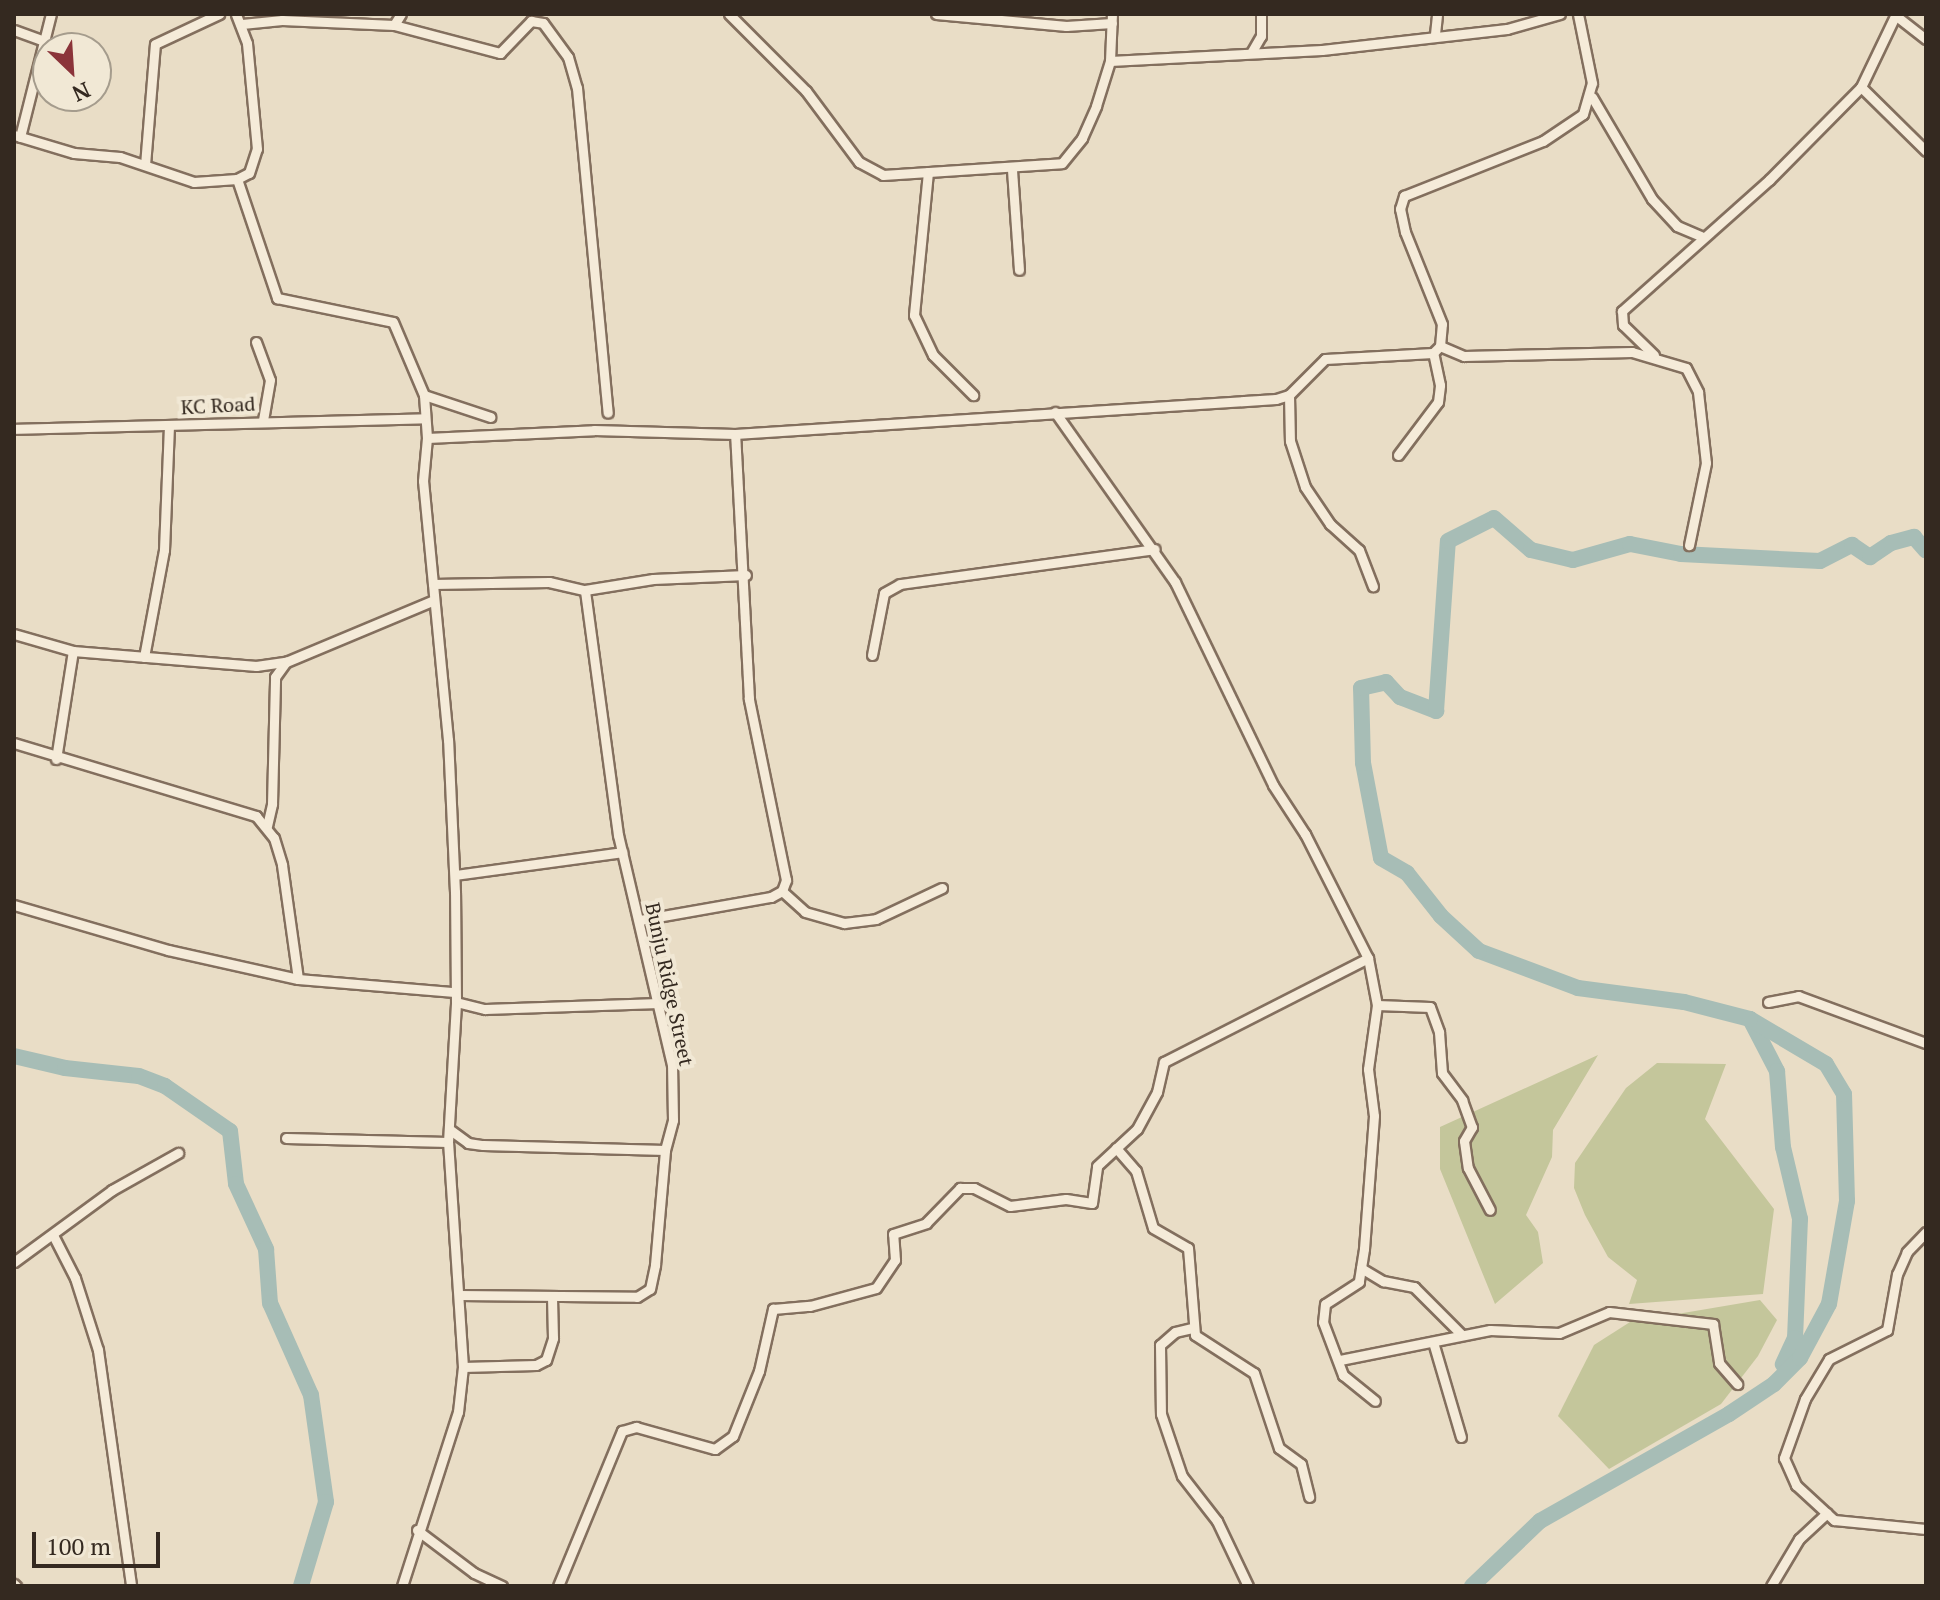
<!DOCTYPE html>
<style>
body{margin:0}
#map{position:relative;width:1940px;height:1600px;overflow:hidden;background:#e9ddc6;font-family:"PT Serif",serif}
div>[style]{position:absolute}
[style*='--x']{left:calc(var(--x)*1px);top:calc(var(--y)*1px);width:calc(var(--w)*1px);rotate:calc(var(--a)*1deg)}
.green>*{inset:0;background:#c4c69b}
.river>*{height:16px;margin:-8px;padding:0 8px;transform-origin:8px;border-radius:8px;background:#a7bdb6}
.roads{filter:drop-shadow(2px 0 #836f5e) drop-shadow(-2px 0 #836f5e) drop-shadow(0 2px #836f5e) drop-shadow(0 -2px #836f5e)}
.street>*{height:9px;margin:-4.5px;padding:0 4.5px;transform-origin:4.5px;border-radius:4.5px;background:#f5ebd9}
span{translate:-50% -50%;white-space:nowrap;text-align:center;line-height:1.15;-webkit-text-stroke:8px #f1e8d5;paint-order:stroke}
.street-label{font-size:20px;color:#342920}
.frame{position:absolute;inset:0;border:16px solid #342920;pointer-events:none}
.north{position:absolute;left:32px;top:32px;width:80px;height:80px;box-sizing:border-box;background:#f1e8d5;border:2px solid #a59c8d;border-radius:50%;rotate:155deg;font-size:22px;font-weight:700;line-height:32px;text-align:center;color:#342920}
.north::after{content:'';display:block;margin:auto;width:28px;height:36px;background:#8b343a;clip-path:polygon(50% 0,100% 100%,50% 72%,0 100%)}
.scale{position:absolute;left:32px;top:1532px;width:128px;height:36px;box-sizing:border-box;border:4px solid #342920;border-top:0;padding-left:10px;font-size:24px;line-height:28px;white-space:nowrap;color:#342920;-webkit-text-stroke:6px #f1e8d5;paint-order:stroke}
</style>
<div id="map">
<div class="green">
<div style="clip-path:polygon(1598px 1055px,1553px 1130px,1552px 1157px,1526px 1215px,1538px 1232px,1543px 1263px,1495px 1304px,1440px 1169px,1440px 1127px)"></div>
<div style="clip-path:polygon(1657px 1063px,1726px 1064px,1705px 1119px,1774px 1209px,1763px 1294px,1629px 1304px,1637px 1280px,1608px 1257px,1585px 1215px,1574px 1188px,1575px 1163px,1626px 1088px)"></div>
<div style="clip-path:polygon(1760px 1300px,1777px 1320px,1758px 1356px,1721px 1404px,1609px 1469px,1558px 1416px,1594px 1345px,1630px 1322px)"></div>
</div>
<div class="river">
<div style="--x:1750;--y:1019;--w:59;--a:62.6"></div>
<div style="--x:1777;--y:1071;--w:76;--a:85.5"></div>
<div style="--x:1783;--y:1147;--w:74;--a:76.7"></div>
<div style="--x:1800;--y:1219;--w:119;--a:92.4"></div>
<div style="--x:1795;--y:1338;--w:29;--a:115"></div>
<div style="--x:14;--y:1056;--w:52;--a:13.2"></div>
<div style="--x:65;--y:1068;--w:74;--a:6.2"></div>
<div style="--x:139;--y:1076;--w:28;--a:21"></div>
<div style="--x:165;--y:1086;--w:79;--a:34.7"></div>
<div style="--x:230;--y:1131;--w:53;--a:83.5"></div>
<div style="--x:236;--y:1184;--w:72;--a:65.2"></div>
<div style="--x:266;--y:1249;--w:54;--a:85.8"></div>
<div style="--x:270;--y:1303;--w:101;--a:66"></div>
<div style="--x:311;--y:1395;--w:108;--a:82"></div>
<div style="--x:326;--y:1502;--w:88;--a:106.6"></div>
<div style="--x:1472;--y:1586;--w:94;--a:-43.7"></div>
<div style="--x:1540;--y:1521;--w:217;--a:-29.5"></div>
<div style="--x:1729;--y:1414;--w:54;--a:-33.7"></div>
<div style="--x:1774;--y:1384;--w:37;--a:-45"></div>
<div style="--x:1800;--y:1358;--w:61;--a:-61.8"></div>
<div style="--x:1829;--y:1304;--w:105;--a:-80.1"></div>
<div style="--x:1847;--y:1201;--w:107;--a:-91.6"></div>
<div style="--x:1844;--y:1094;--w:35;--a:-121"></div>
<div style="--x:1826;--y:1064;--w:88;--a:-149.4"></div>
<div style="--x:1750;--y:1019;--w:68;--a:-165.6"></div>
<div style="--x:1684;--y:1002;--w:107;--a:-172.5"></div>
<div style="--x:1578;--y:988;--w:106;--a:-159.5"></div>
<div style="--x:1479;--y:951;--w:52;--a:-137.4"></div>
<div style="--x:1441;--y:916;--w:55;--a:-128.3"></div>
<div style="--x:1407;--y:873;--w:30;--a:-150"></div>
<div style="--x:1381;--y:858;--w:97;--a:-100.7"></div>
<div style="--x:1363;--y:763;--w:75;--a:-91.5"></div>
<div style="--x:1361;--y:688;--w:26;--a:-13"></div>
<div style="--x:1386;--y:682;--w:21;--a:47"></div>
<div style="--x:1400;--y:697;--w:39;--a:21"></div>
<div style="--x:1436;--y:711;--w:170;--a:-86"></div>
<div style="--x:1448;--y:541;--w:51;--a:-26.6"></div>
<div style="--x:1494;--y:518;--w:49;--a:40.9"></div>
<div style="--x:1531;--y:550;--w:43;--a:13.4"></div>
<div style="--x:1573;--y:560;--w:59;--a:-15.7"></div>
<div style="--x:1630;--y:544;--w:52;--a:11.1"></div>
<div style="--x:1681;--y:554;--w:139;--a:2.9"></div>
<div style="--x:1820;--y:561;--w:36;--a:-27"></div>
<div style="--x:1852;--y:545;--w:22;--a:34"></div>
<div style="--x:1870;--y:557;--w:25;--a:-34"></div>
<div style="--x:1891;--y:543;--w:24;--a:-15"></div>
<div style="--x:1914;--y:537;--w:18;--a:49"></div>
</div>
<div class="roads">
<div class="street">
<div style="--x:729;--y:14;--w:109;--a:45"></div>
<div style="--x:806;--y:91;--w:89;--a:53.3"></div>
<div style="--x:859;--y:162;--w:27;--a:28"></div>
<div style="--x:883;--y:175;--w:179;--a:-3.8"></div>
<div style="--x:1062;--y:163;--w:32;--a:-51"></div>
<div style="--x:1082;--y:138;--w:35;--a:-66"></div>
<div style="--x:1096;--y:106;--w:47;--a:-72.7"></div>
<div style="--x:1110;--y:61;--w:47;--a:-87.6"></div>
<div style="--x:936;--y:14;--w:131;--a:5.3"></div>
<div style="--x:1066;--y:26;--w:46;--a:-3.7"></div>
<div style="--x:1895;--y:15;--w:39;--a:38"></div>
<div style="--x:242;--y:24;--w:40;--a:-5.7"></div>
<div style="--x:282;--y:20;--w:112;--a:2.6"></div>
<div style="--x:394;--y:25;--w:110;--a:14.8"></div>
<div style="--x:500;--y:53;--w:45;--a:-45.9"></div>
<div style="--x:531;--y:21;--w:12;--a:9"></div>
<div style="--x:543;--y:23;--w:42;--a:53.7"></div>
<div style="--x:568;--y:57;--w:32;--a:74"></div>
<div style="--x:577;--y:88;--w:326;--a:84.6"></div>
<div style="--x:394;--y:25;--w:13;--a:-58"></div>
<div style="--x:14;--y:30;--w:30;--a:20"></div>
<div style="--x:1435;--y:34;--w:20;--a:-84"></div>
<div style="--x:1251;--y:53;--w:20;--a:-60"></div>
<div style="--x:1261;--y:36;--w:22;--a:-90"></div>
<div style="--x:1110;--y:61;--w:212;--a:-3"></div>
<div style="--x:1322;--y:50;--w:186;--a:-6.5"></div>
<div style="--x:1507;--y:29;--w:55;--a:-15.8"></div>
<div style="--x:1861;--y:87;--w:91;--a:44.6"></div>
<div style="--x:1592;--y:97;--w:118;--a:59.5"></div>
<div style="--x:1652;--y:199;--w:37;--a:47"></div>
<div style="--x:1677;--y:226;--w:26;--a:23"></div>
<div style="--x:14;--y:135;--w:63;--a:16.7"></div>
<div style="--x:74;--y:153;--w:46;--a:5"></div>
<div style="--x:120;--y:157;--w:78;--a:18.7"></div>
<div style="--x:194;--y:182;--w:43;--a:-4"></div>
<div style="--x:237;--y:179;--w:13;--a:-27"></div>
<div style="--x:249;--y:173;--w:25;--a:-72"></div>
<div style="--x:257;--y:149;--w:106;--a:-95.4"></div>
<div style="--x:247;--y:43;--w:31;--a:-111"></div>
<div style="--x:20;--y:137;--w:127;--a:-75.9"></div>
<div style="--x:145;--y:165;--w:121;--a:-85.3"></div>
<div style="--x:155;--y:44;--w:71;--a:-25.1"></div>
<div style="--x:1012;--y:170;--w:100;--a:86"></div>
<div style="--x:928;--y:172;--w:144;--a:95.6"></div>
<div style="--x:914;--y:315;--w:44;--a:64.6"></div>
<div style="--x:933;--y:355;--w:57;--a:45"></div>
<div style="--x:237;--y:179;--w:126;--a:71.4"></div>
<div style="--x:277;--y:298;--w:118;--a:11.7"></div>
<div style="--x:393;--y:322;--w:79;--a:67"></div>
<div style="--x:424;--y:395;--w:43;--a:86"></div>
<div style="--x:256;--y:342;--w:40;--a:69.8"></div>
<div style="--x:270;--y:380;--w:41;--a:99.9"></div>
<div style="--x:1440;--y:346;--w:26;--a:23"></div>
<div style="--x:1464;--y:356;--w:168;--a:-1.4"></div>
<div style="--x:1632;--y:352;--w:56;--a:16.5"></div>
<div style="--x:1686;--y:368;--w:27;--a:63"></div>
<div style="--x:1698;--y:392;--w:71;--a:83.6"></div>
<div style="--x:1706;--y:463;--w:84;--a:101.7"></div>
<div style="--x:1654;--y:355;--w:43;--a:-135.9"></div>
<div style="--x:1623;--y:325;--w:14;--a:-94"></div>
<div style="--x:1622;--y:311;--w:197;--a:-41.7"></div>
<div style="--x:1769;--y:180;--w:131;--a:-45.3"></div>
<div style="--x:1861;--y:87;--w:81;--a:-64.4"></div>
<div style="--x:424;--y:395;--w:70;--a:18.4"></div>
<div style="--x:1289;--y:395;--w:46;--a:88.8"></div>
<div style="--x:1290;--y:441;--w:48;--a:71.9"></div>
<div style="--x:1305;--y:487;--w:45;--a:56"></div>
<div style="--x:1330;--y:524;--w:39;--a:42"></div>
<div style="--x:1359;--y:550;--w:39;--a:69"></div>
<div style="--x:1055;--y:412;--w:208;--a:54.8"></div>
<div style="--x:1175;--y:582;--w:225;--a:64.2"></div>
<div style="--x:1273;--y:785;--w:59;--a:56.9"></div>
<div style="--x:1305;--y:834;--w:139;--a:63.1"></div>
<div style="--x:1368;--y:958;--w:48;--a:79.2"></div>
<div style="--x:1377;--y:1005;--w:65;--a:98"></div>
<div style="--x:1368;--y:1069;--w:47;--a:82.7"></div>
<div style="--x:1374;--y:1116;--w:133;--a:94.3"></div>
<div style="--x:1364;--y:1249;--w:33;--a:99"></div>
<div style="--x:1359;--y:1282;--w:40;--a:147.1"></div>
<div style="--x:1325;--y:1304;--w:18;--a:96"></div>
<div style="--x:1323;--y:1322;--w:57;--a:69.3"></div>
<div style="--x:1343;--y:1375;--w:41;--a:39.1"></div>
<div style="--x:14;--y:429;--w:409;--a:-1.5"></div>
<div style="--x:1398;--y:455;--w:66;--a:-53"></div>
<div style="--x:1438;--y:402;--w:17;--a:-83"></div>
<div style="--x:1440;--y:385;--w:33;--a:-102"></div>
<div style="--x:433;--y:584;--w:116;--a:-1"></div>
<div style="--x:549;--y:582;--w:37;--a:13"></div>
<div style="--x:585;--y:590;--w:69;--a:-9.2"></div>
<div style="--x:653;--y:579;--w:93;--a:-2.5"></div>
<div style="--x:14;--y:634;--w:61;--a:16.1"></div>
<div style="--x:73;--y:651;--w:184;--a:4.7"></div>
<div style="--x:256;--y:666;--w:30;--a:-8"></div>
<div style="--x:286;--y:662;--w:160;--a:-22.7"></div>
<div style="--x:872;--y:655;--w:63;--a:-79"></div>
<div style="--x:884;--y:593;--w:18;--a:-29"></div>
<div style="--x:900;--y:584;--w:257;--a:-7.8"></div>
<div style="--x:144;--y:657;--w:109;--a:-79.4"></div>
<div style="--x:164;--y:550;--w:125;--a:-87.7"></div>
<div style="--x:14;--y:743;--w:253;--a:16.8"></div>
<div style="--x:256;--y:816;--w:28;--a:51"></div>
<div style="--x:274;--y:838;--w:28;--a:73"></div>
<div style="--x:282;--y:865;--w:115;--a:82"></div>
<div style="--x:56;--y:759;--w:109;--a:-81.1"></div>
<div style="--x:267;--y:826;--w:23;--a:-77"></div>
<div style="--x:272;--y:804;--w:127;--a:-88.6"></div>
<div style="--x:275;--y:677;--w:19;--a:-54"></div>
<div style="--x:455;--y:875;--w:169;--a:-7.8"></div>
<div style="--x:782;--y:891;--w:31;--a:42"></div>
<div style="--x:805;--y:912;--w:41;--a:15.8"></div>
<div style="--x:844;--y:923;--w:32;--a:-7"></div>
<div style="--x:876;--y:919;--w:73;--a:-25.2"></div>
<div style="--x:14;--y:905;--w:160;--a:16.3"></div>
<div style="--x:168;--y:950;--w:133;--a:12.6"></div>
<div style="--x:298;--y:979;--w:157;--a:4.8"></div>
<div style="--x:640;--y:920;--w:133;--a:-10"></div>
<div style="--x:771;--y:897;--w:13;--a:-29"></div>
<div style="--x:782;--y:891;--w:12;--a:-70"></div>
<div style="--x:786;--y:880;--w:185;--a:-101.6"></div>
<div style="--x:749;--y:699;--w:265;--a:-93"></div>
<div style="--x:456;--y:1002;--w:30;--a:14"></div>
<div style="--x:485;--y:1009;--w:174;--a:-2"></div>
<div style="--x:1768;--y:1002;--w:31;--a:-11"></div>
<div style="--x:1798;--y:996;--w:136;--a:20.2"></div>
<div style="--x:1377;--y:1005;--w:53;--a:2.2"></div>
<div style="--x:1430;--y:1007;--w:27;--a:70"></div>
<div style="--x:1439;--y:1032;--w:41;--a:85.8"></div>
<div style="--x:1442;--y:1073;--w:34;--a:53"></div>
<div style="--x:1462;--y:1100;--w:29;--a:70"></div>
<div style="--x:1472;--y:1127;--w:16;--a:120"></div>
<div style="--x:1464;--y:1141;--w:27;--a:82"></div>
<div style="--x:1468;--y:1168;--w:47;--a:62.4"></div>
<div style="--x:449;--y:1129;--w:24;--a:36"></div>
<div style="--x:468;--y:1143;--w:15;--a:8"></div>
<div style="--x:483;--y:1145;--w:182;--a:1.6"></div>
<div style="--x:286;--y:1138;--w:162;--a:1.4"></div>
<div style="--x:1116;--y:1148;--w:30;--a:49"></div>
<div style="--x:1136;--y:1171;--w:59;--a:73.4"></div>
<div style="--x:1153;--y:1228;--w:40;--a:29.7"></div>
<div style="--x:1188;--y:1248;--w:87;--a:85.4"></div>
<div style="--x:1195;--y:1335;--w:70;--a:32.8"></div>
<div style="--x:1254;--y:1373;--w:79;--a:71.6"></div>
<div style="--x:1279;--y:1448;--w:27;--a:36"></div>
<div style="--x:1301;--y:1464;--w:34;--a:76"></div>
<div style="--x:1926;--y:1232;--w:28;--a:134"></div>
<div style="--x:1907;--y:1252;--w:24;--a:114"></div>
<div style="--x:1897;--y:1274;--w:57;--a:100.1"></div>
<div style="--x:1887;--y:1330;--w:65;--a:153.4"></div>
<div style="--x:1829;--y:1359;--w:47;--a:121"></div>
<div style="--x:1805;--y:1399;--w:63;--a:109.6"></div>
<div style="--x:1784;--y:1458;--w:30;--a:66"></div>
<div style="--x:1796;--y:1485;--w:52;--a:42.6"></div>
<div style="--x:1834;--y:1520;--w:92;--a:5.6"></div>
<div style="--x:53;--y:1235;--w:48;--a:62.9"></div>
<div style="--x:75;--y:1278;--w:76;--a:72.3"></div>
<div style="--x:98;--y:1350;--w:238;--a:82"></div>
<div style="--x:14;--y:1262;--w:122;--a:-36.3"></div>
<div style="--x:112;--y:1190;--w:76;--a:-29.3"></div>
<div style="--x:1361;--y:1268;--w:26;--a:31"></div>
<div style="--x:1383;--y:1281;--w:32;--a:11"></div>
<div style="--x:1414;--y:1287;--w:68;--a:45"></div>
<div style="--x:459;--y:1295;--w:178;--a:0.6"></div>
<div style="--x:637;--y:1297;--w:15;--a:-32"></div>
<div style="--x:650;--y:1289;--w:25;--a:-78"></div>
<div style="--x:655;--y:1265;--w:115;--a:-85"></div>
<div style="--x:665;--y:1150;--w:31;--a:-75"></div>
<div style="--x:673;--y:1120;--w:55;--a:-91"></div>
<div style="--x:672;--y:1065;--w:236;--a:-103.2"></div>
<div style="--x:618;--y:835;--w:247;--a:-97.7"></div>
<div style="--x:1192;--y:1328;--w:17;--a:167"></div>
<div style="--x:1175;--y:1332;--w:20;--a:139"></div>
<div style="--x:1160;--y:1345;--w:69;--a:89.2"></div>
<div style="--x:1161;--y:1414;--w:65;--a:71.3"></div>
<div style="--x:1182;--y:1476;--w:57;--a:52.1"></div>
<div style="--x:1217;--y:1521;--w:72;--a:64.5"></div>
<div style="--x:1433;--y:1342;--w:99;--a:73.6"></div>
<div style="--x:1340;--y:1360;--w:153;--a:-11.3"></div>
<div style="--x:1490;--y:1330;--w:69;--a:2.5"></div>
<div style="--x:1559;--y:1333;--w:54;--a:-22.8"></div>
<div style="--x:1609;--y:1312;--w:105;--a:6.6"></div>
<div style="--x:1713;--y:1324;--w:39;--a:81"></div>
<div style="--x:1719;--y:1363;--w:28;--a:49"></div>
<div style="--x:463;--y:1367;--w:73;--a:-1.6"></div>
<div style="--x:536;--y:1365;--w:11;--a:-27"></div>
<div style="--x:546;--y:1360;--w:23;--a:-72"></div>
<div style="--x:553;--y:1338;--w:40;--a:-91.4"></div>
<div style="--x:417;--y:1530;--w:71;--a:37"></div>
<div style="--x:474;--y:1573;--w:31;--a:25"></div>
<div style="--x:14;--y:1584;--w:3;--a:45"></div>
<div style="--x:402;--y:1586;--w:183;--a:-72.2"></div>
<div style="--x:458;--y:1412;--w:45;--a:-83.7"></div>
<div style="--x:463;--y:1367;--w:225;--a:-93.8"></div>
<div style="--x:448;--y:1142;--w:140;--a:-86.7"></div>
<div style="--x:456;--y:1002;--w:110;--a:-90.5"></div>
<div style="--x:455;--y:892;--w:152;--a:-92.6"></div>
<div style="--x:448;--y:740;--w:260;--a:-95.5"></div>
<div style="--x:423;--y:481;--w:43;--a:-84.7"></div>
<div style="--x:427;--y:438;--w:167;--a:-2.7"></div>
<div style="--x:594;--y:430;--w:141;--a:1.6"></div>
<div style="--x:735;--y:434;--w:542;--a:-3.7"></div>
<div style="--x:1276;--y:399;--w:14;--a:-17"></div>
<div style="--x:1289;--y:395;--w:51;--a:-45"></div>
<div style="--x:1325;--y:359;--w:108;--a:-3.2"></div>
<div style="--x:1433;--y:353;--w:10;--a:-45"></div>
<div style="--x:1440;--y:346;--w:22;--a:-85"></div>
<div style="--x:1442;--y:324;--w:99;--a:-111.9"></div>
<div style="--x:1405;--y:232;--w:24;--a:-102"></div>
<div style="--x:1400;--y:209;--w:14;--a:-73"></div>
<div style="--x:1404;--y:196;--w:149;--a:-21.6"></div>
<div style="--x:1543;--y:141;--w:48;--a:-34"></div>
<div style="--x:1583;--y:114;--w:32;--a:-74"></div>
<div style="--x:1592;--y:83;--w:70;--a:-101.5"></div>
<div style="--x:558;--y:1586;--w:168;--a:-67.6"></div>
<div style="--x:622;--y:1431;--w:15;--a:-16"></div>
<div style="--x:636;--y:1427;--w:82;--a:15.6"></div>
<div style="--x:715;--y:1449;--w:22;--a:-36"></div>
<div style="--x:733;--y:1436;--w:70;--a:-68.2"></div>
<div style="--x:759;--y:1371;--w:64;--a:-77.3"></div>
<div style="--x:773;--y:1309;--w:37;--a:-5"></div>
<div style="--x:810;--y:1306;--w:68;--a:-15.3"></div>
<div style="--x:876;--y:1288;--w:34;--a:-56"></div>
<div style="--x:895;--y:1260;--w:26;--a:-94"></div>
<div style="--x:893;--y:1234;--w:35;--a:-18"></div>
<div style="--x:926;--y:1223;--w:49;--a:-45.8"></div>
<div style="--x:960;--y:1188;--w:14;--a:0"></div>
<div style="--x:974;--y:1188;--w:40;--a:26.6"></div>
<div style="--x:1010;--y:1206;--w:56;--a:-7.1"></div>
<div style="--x:1066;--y:1199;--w:26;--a:9"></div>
<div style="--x:1092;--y:1203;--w:37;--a:-82"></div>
<div style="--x:1097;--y:1166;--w:54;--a:-42.8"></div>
<div style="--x:1137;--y:1129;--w:42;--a:-61.6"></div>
<div style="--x:1157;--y:1092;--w:31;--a:-77"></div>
<div style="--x:1164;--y:1062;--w:229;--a:-27"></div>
<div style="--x:1771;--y:1586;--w:55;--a:-59.2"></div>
<div style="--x:1799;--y:1539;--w:38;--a:-43"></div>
</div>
</div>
<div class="street-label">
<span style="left:218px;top:405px;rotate:-3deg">KC Road</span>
<span style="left:670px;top:984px;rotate:78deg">Bunju Ridge Street</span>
</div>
<div class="frame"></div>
<div class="north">N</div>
<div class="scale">100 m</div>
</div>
